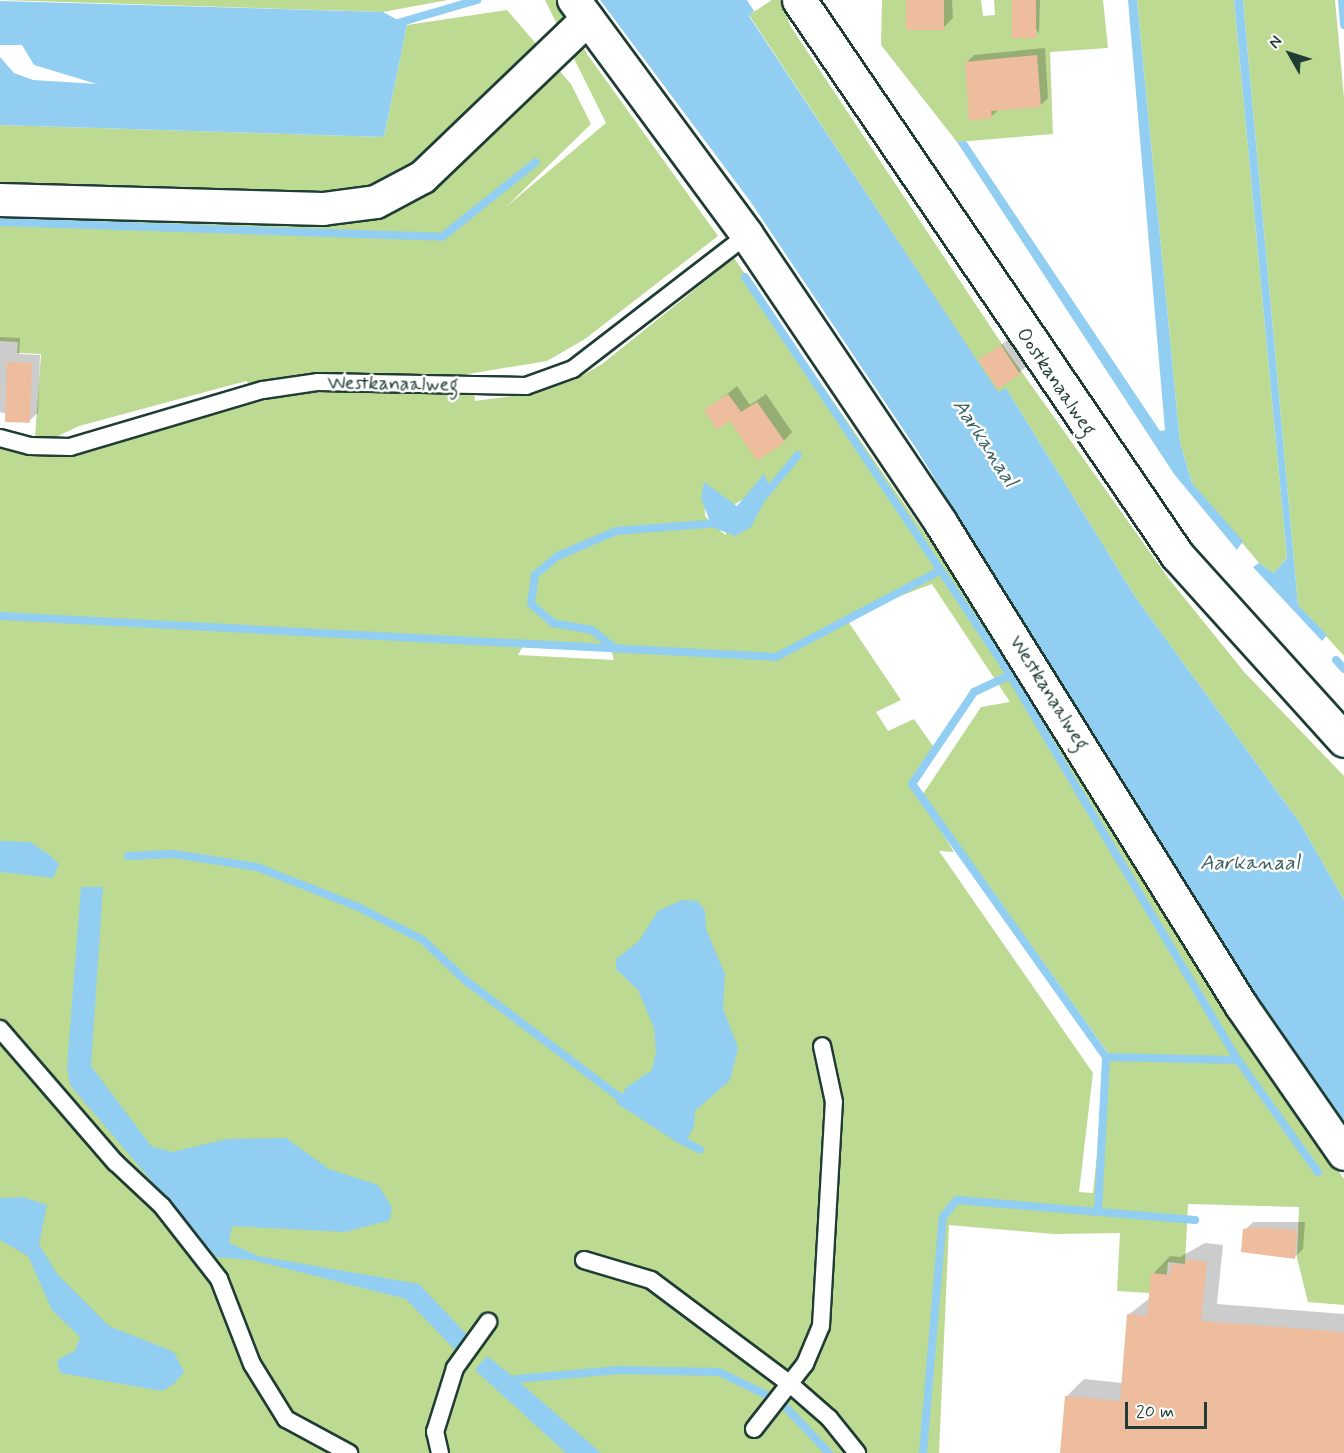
<!DOCTYPE html>
<style>
body{margin:0}
#map{position:relative;width:1344px;height:1453px;overflow:hidden;background:#fff;font-family:Mynerve,sans-serif}
div>[style]{position:absolute}
[style*='--x']{left:calc(var(--x)*1px);top:calc(var(--y)*1px);width:calc(var(--w)*1px);rotate:calc(var(--a)*1deg)}
.green>*{inset:0;background:#bcda92}
.water>*{inset:0;background:#91cef1}
.shadow>*{inset:0;background:#0003}
.stream>*{height:8px;margin:-4px;padding:0 4px;transform-origin:4px;border-radius:4px;background:#91cef1}
.building>*{inset:0;background:#edbd9d;transform-origin:0 0}
.roads{filter:drop-shadow(2px 0 #1f3d34) drop-shadow(-2px 0 #1f3d34) drop-shadow(0 2px #1f3d34) drop-shadow(0 -2px #1f3d34)}
.service>*{height:16px;margin:-8px;padding:0 8px;transform-origin:8px;border-radius:8px;background:#fff}
.minor>*{height:32px;margin:-16px;padding:0 16px;transform-origin:16px;border-radius:16px;background:#fff}
.secondary>*{height:33px;margin:-16.5px;padding:0 16.5px;transform-origin:16.5px;border-radius:16.5px;background:#fff}
span{translate:-50% -50%;white-space:nowrap;text-align:center;line-height:1.15;-webkit-text-stroke:5px #fff;paint-order:stroke}
.street-label{font-size:20px;color:#1f3d34}
.water-label{font-size:21px;color:#3c6163;font-style:italic}
.north{position:absolute;left:1260px;top:24px;width:60px;height:60px;-webkit-text-stroke:4px #fff;paint-order:stroke;rotate:309deg;font-size:16px;font-weight:700;line-height:24px;text-align:center;color:#1f3d34}
.north::after{content:'';display:block;margin:auto;width:21px;height:27px;background:#1f3d34;clip-path:polygon(50% 0,100% 100%,50% 72%,0 100%)}
.scale{position:absolute;left:1125px;top:1402px;width:82px;height:27px;box-sizing:border-box;border:3px solid #1f3d34;border-top:0;padding-left:8px;font-size:18px;line-height:21px;white-space:nowrap;color:#1f3d34;-webkit-text-stroke:4px #fff;paint-order:stroke}
</style>
<div id="map">
<div class="green">
<div style="clip-path:polygon(0 0,448px 0,383px 12px)"></div>
<div style="clip-path:polygon(545px 0,558px 0,587px 54px,718px 236px,585px 339px,547px 361px,462px 375px,253px 386px,246px 381px,79px 426px,46px 442px,35px 437px,41px 354px,17px 353px,18px 342px,0 341px,0 125px,384px 137px,407px 25px,507px 10px,571px 84px,591px 124px,506px 207px,606px 123px)"></div>
<div style="clip-path:polygon(772px 0,780px 0,791px 27px,1004px 347px,1169px 579px,1245px 673px,1344px 776px,1344px 900px,1300px 823px,1136px 598px,1006px 388px,998px 393px,749px 15px)"></div>
<div style="clip-path:polygon(882px 0,981px 0,983px 16px,995px 15px,994px 0,1103px 0,1108px 48px,1050px 52px,1053px 134px,957px 142px,881px 45px)"></div>
<div style="clip-path:polygon(1137px 0,1234px 0,1287px 558px,1274px 573px,1259px 563px,1192px 483px,1180px 442px)"></div>
<div style="clip-path:polygon(1243px 0,1335px 0,1344px 98px,1344px 656px,1298px 605px)"></div>
<div style="clip-path:polygon(evenodd,734px 258px,1029px 684px,1267px 1073px,1344px 1179px,1344px 1305px,1308px 1302px,1297px 1258px,1299px 1207px,1188px 1204px,1185px 1264px,1168px 1262px,1165px 1294px,1117px 1291px,1120px 1233px,1054px 1234px,949px 1225px,939px 1453px,0 1453px,0 444px,48px 455px,82px 451px,310px 388px,474px 391px,475px 401px,534px 393px,575px 380px,602px 364px,734px 258px,704px 482px,731px 506px,751px 495px,725px 535px,705px 516px,704px 482px,734px 258px,932px 584px,1010px 702px,981px 707px,923px 794px,1114px 1061px,1107px 1058px,1093px 1193px,1079px 1192px,1093px 1073px,939px 851px,954px 852px,911px 783px,935px 749px,914px 719px,888px 731px,876px 712px,901px 700px,845px 617px,932px 584px,734px 258px,523px 646px,611px 650px,614px 660px,518px 655px,523px 646px)"></div>
</div>
<div class="water">
<div style="clip-path:polygon(600px 0,747px 0,754px 11px,749px 16px,998px 392px,1006px 388px,1136px 598px,1300px 823px,1344px 900px,1344px 1125px,1260px 1003px,917px 450px,750px 201px)"></div>
<div style="clip-path:polygon(1128px 0,1137px 0,1180px 442px,1192px 483px,1243px 541px,1237px 550px,1174px 474px,957px 142px,966px 141px,1160px 431px,1165px 430px)"></div>
<div style="clip-path:polygon(1234px 0,1243px 0,1298px 605px,1327px 635px,1322px 641px,1253px 567px,1259px 563px,1274px 573px,1287px 558px)"></div>
<div style="clip-path:polygon(0 1px,383px 12px,407px 25px,384px 137px,0 125px,0 57px,14px 73px,33px 80px,97px 84px,34px 65px,22px 45px,0 45px)"></div>
<div style="clip-path:polygon(764px 474px,771px 489px,751px 527px,735px 536px,712px 527px,701px 498px,704px 482px,737px 506px)"></div>
<div style="clip-path:polygon(0 841px,30px 842px,51px 856px,59px 864px,53px 878px,0 872px)"></div>
<div style="clip-path:polygon(81px 887px,103px 887px,91px 1066px,151px 1146px,172px 1152px,227px 1139px,286px 1138px,329px 1169px,378px 1185px,392px 1207px,390px 1220px,345px 1232px,232px 1226px,229px 1243px,258px 1256px,419px 1284px,471px 1339px,459px 1354px,406px 1299px,252px 1260px,216px 1257px,70px 1085px,67px 1068px)"></div>
<div style="clip-path:polygon(682px 900px,697px 901px,705px 910px,706px 929px,725px 974px,723px 1008px,738px 1048px,730px 1080px,695px 1111px,694px 1127px,683px 1146px,616px 1103px,627px 1087px,652px 1070px,656px 1053px,654px 1028px,638px 990px,616px 969px,616px 959px,639px 941px,658px 911px)"></div>
<div style="clip-path:polygon(23px 1197px,47px 1205px,39px 1244px,57px 1274px,109px 1326px,174px 1352px,184px 1372px,174px 1384px,162px 1391px,60px 1373px,57px 1360px,75px 1351px,80px 1337px,52px 1310px,28px 1256px,0 1240px,0 1198px)"></div>
<div style="clip-path:polygon(487px 1356px,516px 1379px,601px 1453px,566px 1453px,475px 1370px)"></div>
</div>
<div class="shadow">
<div style="clip-path:polygon(907px 0,952px 0,953px 18px,944px 27px)"></div>
<div style="clip-path:polygon(1017px 0,1040px 0,1039px 34px)"></div>
<div style="clip-path:polygon(1045px 48px,1048px 98px,1040px 106px,999px 109px,991px 117px,966px 63px,974px 55px)"></div>
<div style="clip-path:polygon(0 337px,20px 338px,19px 354px,40px 355px,38px 413px,29px 421px,0 412px)"></div>
<div style="clip-path:polygon(1010px 338px,1028px 365px,1019px 373px,981px 361px)"></div>
<div style="clip-path:polygon(737px 386px,750px 405px,766px 394px,792px 432px,784px 441px,706px 411px)"></div>
<div style="clip-path:polygon(1253px 1222px,1305px 1222px,1303px 1249px,1294px 1258px,1245px 1230px)"></div>
<div style="clip-path:polygon(1205px 1243px,1223px 1245px,1217px 1304px,1344px 1314px,1344px 1453px,1062px 1453px,1066px 1397px,1084px 1379px,1123px 1383px,1128px 1315px,1150px 1298px,1153px 1274px,1170px 1256px,1180px 1257px)"></div>
</div>
<div class="stream">
<div style="--x:1342;--y:0;--w:25;--a:85"></div>
<div style="--x:391;--y:25;--w:90;--a:-16.2"></div>
<div style="--x:0;--y:222;--w:442;--a:1.9"></div>
<div style="--x:442;--y:237;--w:120;--a:-38.6"></div>
<div style="--x:745;--y:277;--w:478;--a:56.3"></div>
<div style="--x:764;--y:496;--w:53;--a:-50.3"></div>
<div style="--x:0;--y:616;--w:777;--a:3.02"></div>
<div style="--x:776;--y:657;--w:184;--a:-27.8"></div>
<div style="--x:616;--y:649;--w:31;--a:-142"></div>
<div style="--x:592;--y:630;--w:40;--a:-170"></div>
<div style="--x:553;--y:623;--w:29;--a:-139"></div>
<div style="--x:531;--y:604;--w:29;--a:-82"></div>
<div style="--x:535;--y:575;--w:30;--a:-40"></div>
<div style="--x:558;--y:556;--w:63;--a:-23.3"></div>
<div style="--x:616;--y:531;--w:104;--a:-4.4"></div>
<div style="--x:1336;--y:660;--w:12;--a:48"></div>
<div style="--x:128;--y:856;--w:46;--a:-2.5"></div>
<div style="--x:174;--y:854;--w:84;--a:8.9"></div>
<div style="--x:257;--y:867;--w:109;--a:21.6"></div>
<div style="--x:358;--y:907;--w:73;--a:26.9"></div>
<div style="--x:423;--y:940;--w:58;--a:43.6"></div>
<div style="--x:465;--y:980;--w:202;--a:37.2"></div>
<div style="--x:1106;--y:1057;--w:132;--a:1.3"></div>
<div style="--x:676;--y:1137;--w:27;--a:28"></div>
<div style="--x:1098;--y:1211;--w:154;--a:-87"></div>
<div style="--x:1106;--y:1057;--w:335;--a:-125.4"></div>
<div style="--x:912;--y:784;--w:111;--a:-56"></div>
<div style="--x:974;--y:692;--w:40;--a:-25"></div>
<div style="--x:1010;--y:675;--w:447;--a:59.4"></div>
<div style="--x:1238;--y:1060;--w:138;--a:54.5"></div>
<div style="--x:516;--y:1379;--w:103;--a:-5"></div>
<div style="--x:619;--y:1370;--w:100;--a:1.1"></div>
<div style="--x:719;--y:1372;--w:69;--a:25.8"></div>
<div style="--x:781;--y:1402;--w:70;--a:46.7"></div>
<div style="--x:923;--y:1453;--w:237;--a:-85.2"></div>
<div style="--x:943;--y:1217;--w:22;--a:-51"></div>
<div style="--x:957;--y:1200;--w:239;--a:4.8"></div>
</div>
<div class="building">
<div style="left:906px;top:0;width:38px;height:30px"></div>
<div style="left:1012px;top:0;width:24px;height:38px"></div>
<div style="clip-path:polygon(1037px 55px,1041px 107px,991px 111px,992px 118px,969px 121px,965px 62px)"></div>
<div style="left:1001px;top:345px;width:35px;height:27px;rotate:57deg"></div>
<div style="left:7px;top:362px;width:25px;height:60px;rotate:2deg"></div>
<div style="clip-path:polygon(728px 394px,741px 412px,757px 402px,785px 442px,757px 461px,730px 421px,717px 430px,704px 410px)"></div>
<div style="clip-path:polygon(1256px 1227px,1297px 1230px,1295px 1259px,1241px 1252px,1243px 1229px)"></div>
<div style="clip-path:polygon(1186px 1259px,1207px 1262px,1201px 1321px,1344px 1332px,1344px 1453px,1060px 1453px,1065px 1396px,1120px 1401px,1127px 1314px,1147px 1316px,1151px 1273px,1170px 1275px,1171px 1264px,1185px 1265px)"></div>
</div>
<div class="roads">
<div class="service">
<div style="--x:0;--y:438;--w:31;--a:15"></div>
<div style="--x:30;--y:446;--w:40;--a:1.4"></div>
<div style="--x:70;--y:447;--w:201;--a:-16.5"></div>
<div style="--x:263;--y:390;--w:56;--a:-8.3"></div>
<div style="--x:318;--y:382;--w:208;--a:1.1"></div>
<div style="--x:526;--y:386;--w:50;--a:-19.9"></div>
<div style="--x:573;--y:369;--w:220;--a:-37.6"></div>
<div style="--x:0;--y:1029;--w:176;--a:49.2"></div>
<div style="--x:115;--y:1162;--w:64;--a:43.1"></div>
<div style="--x:162;--y:1206;--w:93;--a:52"></div>
<div style="--x:219;--y:1279;--w:91;--a:68.8"></div>
<div style="--x:252;--y:1364;--w:65;--a:58.3"></div>
<div style="--x:286;--y:1419;--w:72;--a:28.4"></div>
<div style="--x:584;--y:1260;--w:70;--a:16.6"></div>
<div style="--x:651;--y:1280;--w:174;--a:36.8"></div>
<div style="--x:790;--y:1384;--w:52;--a:41.1"></div>
<div style="--x:829;--y:1418;--w:45;--a:51.3"></div>
<div style="--x:754;--y:1429;--w:83;--a:-51.9"></div>
<div style="--x:805;--y:1364;--w:41;--a:-67.2"></div>
<div style="--x:821;--y:1326;--w:224;--a:-86.7"></div>
<div style="--x:834;--y:1102;--w:57;--a:-102.1"></div>
<div style="--x:440;--y:1453;--w:22;--a:-103"></div>
<div style="--x:435;--y:1432;--w:67;--a:-72.6"></div>
<div style="--x:455;--y:1368;--w:57;--a:-54.3"></div>
</div>
<div class="minor">
<div style="--x:574;--y:0;--w:292;--a:53.6"></div>
<div style="--x:747;--y:235;--w:347;--a:56"></div>
<div style="--x:941;--y:523;--w:568;--a:58.1"></div>
<div style="--x:1241;--y:1005;--w:181;--a:55.3"></div>
<div style="--x:0;--y:200;--w:323;--a:1.6"></div>
<div style="--x:323;--y:209;--w:53;--a:-7.5"></div>
<div style="--x:376;--y:202;--w:53;--a:-28"></div>
<div style="--x:423;--y:177;--w:228;--a:-43.8"></div>
</div>
<div class="secondary">
<div style="--x:799;--y:0;--w:671;--a:55.74"></div>
<div style="--x:1177;--y:555;--w:249;--a:47.9"></div>
</div>
</div>
<div class="street-label">
<span style="left:1056px;top:382px;rotate:56deg">Oostkanaalweg</span>
<span style="left:393px;top:384px;rotate:1deg">Westkanaalweg</span>
<span style="left:1049px;top:693px;rotate:58deg">Westkanaalweg</span>
</div>
<div class="water-label">
<span style="left:985px;top:443px;rotate:57deg">Aarkanaal</span>
<span style="left:1250px;top:863px">Aarkanaal</span>
</div>
<div class="north">N</div>
<div class="scale">20 m</div>
</div>
